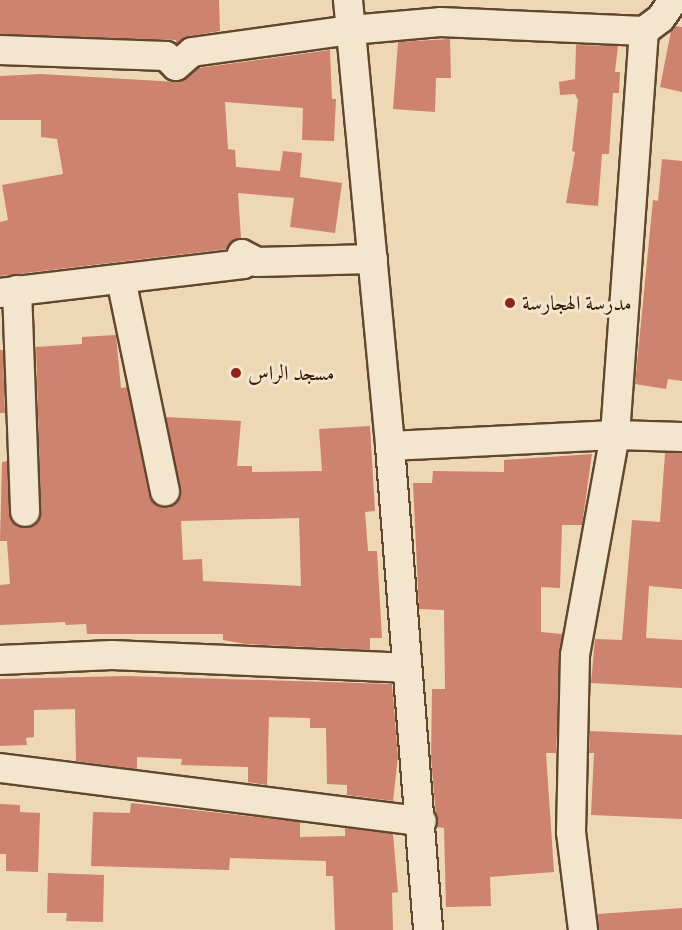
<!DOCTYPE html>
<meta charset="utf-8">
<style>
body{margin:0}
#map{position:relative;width:682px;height:930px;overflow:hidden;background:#edd7b4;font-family:"Gentium Book Plus",Amiri,serif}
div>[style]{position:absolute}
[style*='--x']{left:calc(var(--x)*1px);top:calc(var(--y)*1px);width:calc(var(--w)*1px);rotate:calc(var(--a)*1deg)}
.building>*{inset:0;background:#ce836f}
.roads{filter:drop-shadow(2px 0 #62472f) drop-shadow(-2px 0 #62472f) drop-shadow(0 2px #62472f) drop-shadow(0 -2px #62472f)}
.minor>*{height:28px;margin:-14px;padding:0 14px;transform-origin:14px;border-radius:14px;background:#f3e5ce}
.dots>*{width:16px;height:16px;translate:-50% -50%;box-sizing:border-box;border:3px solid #f3e5ce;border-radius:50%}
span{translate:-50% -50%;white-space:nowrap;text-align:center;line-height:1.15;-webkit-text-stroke:6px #f3e5ce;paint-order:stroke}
.poi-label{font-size:21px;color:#341703}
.left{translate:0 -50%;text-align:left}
</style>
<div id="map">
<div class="building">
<div style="clip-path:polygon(0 0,219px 0,220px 31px,190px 36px,176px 44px,176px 40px,0 34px)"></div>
<div style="clip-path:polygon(675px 26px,682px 27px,682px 92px,660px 87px,671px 31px)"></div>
<div style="clip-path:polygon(450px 39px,451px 78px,436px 78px,435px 112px,393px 109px,398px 42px)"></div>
<div style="clip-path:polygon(576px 45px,618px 46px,615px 72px,620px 72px,619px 93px,613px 93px,609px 154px,602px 154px,598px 206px,566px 203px,575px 152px,572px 151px,578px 100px,575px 94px,560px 95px,559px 82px,575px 79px)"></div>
<div style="clip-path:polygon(330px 50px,332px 99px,336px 99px,334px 141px,302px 140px,303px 108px,225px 102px,228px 149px,235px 150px,236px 167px,280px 171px,283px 151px,302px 153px,300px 177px,342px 183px,335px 233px,290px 227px,294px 198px,238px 193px,241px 238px,232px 241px,227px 249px,0 276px,0 222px,8px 220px,2px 185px,63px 174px,57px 139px,41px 137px,41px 120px,0 120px,0 76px,41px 74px,177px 82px,199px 68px)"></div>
<div style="clip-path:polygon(662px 159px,682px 161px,682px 381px,668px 379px,666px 389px,635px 384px,653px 200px,658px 201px)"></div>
<div style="clip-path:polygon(evenodd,116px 335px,121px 388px,127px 387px,149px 495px,159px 507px,175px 505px,181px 497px,166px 417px,241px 421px,237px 466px,252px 466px,252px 472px,322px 471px,319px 429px,370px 426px,375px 511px,365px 512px,368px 551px,377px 551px,382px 638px,370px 638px,370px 650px,246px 644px,223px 640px,223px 634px,87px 634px,86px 624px,66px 625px,65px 622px,0 625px,0 585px,10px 584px,7px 541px,0 541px,2px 462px,7px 461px,11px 521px,18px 527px,33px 526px,41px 512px,36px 347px,82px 344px,82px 337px,116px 335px,299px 518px,301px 586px,203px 581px,202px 559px,183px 560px,181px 521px,299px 518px)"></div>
<div style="clip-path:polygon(0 350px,3px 350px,5px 413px,0 413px)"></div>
<div style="clip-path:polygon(665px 453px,682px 453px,682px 589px,649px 586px,646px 638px,682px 640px,682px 688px,591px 683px,595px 639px,622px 640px,632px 520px,660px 522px)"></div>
<div style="clip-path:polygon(592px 454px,582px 525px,562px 525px,560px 588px,541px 587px,541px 632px,562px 634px,556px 753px,546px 753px,554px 872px,490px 877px,491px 906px,446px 907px,444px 828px,437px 827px,431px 758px,432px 689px,445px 689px,444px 610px,419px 609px,413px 483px,432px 483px,433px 471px,504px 472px,504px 460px)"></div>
<div style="clip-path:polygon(126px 676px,392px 684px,398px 756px,393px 801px,347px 795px,347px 785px,327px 784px,326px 728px,310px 728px,310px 718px,269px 717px,267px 785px,248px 782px,248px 767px,181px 765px,182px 759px,137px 757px,137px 769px,76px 761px,75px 709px,34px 710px,34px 737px,26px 738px,27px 745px,0 746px,0 679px)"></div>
<div style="clip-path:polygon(590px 731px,682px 735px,682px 819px,591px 815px,594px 753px,589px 753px)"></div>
<div style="clip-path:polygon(131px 803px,300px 822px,300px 837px,345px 836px,345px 828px,393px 834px,398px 892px,392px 893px,393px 930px,335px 930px,333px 876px,326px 876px,326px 861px,230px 858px,229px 870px,91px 866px,93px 812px,130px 813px)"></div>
<div style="clip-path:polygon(0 804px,20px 805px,20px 812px,40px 813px,38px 872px,6px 871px,6px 854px,0 854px)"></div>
<div style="clip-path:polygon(48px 873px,104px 875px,103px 922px,66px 921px,67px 913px,47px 913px)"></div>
<div style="clip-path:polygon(682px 908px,682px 930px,599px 930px,598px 914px)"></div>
</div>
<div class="roads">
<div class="minor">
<div style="--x:348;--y:0;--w:448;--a:84.6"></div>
<div style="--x:390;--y:446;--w:485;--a:85.5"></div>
<div style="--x:0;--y:50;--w:166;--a:2.1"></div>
<div style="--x:166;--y:56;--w:14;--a:45"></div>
<div style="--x:176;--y:66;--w:21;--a:-41"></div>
<div style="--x:192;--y:52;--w:161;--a:-7.9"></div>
<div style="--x:351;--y:30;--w:89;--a:-5.1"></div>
<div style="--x:440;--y:22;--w:204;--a:2.5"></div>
<div style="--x:644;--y:31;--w:21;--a:-37"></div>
<div style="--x:661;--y:18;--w:22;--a:-56"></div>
<div style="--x:121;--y:279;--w:217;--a:78.3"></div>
<div style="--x:17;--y:290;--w:222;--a:87.9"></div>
<div style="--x:0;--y:293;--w:245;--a:-6.8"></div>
<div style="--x:243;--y:264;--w:10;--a:-96"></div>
<div style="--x:242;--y:254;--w:17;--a:28"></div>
<div style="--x:257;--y:262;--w:116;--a:-1.5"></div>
<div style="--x:390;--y:446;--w:225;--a:-2.8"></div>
<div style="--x:615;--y:435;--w:67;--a:1.7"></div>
<div style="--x:0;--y:660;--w:112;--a:-2.6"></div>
<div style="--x:112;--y:655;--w:293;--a:2.5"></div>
<div style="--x:0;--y:768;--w:425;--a:7.2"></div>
<div style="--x:583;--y:930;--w:99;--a:-97"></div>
<div style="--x:571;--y:832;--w:177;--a:-88.7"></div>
<div style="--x:575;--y:655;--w:224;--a:-79.7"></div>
<div style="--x:615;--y:435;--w:405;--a:-85.9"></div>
</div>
</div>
<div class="dots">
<div style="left:510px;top:303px;background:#8f2418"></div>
<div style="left:236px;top:373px;background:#8f2418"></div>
</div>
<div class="poi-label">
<span class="left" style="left:522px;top:303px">مدرسة الهجارسة</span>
<span class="left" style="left:248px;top:373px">مسجد الراس</span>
</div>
</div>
